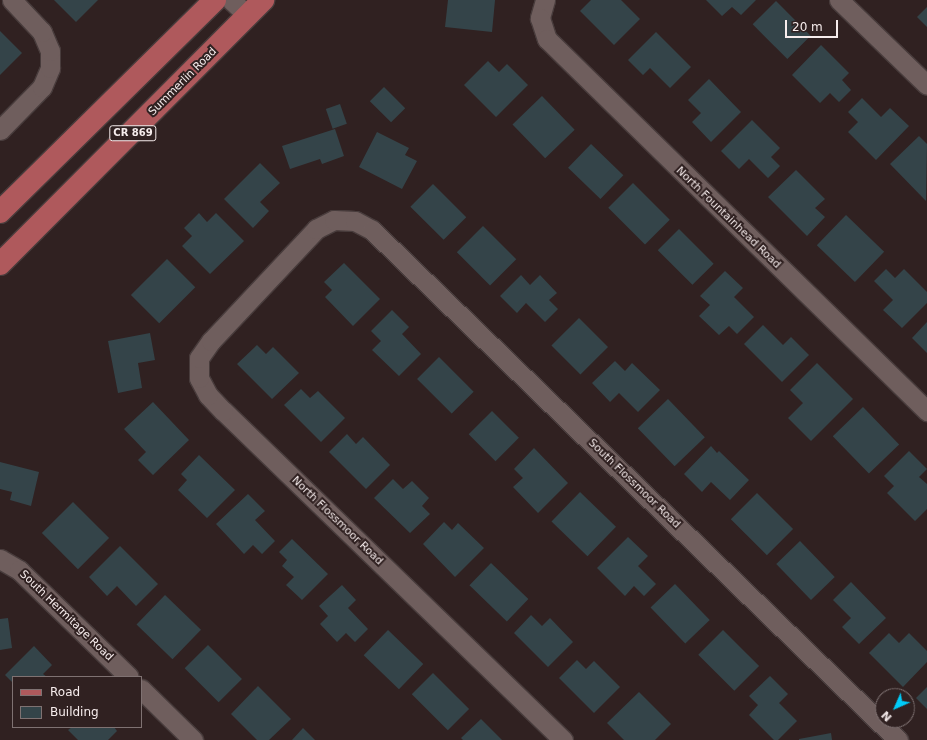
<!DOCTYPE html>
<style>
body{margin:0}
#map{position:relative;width:927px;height:740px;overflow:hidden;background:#302121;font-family:"DejaVu Sans",sans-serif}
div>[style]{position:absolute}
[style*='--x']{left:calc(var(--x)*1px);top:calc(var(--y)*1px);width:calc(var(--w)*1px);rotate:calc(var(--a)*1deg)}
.building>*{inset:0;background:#344449;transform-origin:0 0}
.roads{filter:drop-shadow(1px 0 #483c3c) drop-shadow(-1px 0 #483c3c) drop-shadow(0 1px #483c3c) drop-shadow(0 -1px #483c3c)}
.street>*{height:19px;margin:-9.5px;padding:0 9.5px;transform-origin:9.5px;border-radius:9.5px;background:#6f5e5d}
.primary>*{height:22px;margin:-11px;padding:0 11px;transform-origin:11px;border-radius:11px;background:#af595c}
span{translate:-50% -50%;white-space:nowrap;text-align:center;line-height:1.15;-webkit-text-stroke:4px #302121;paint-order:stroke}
.shield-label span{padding:1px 3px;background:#302121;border:1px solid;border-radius:3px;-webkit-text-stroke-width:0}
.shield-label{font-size:10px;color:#f6ecec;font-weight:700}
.street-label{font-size:11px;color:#f6ecec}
.legend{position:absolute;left:12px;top:676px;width:130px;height:52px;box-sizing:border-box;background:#302121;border:1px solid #7f7272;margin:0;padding:5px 7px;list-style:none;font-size:12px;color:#f6ecec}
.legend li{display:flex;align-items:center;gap:8px;height:20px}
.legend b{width:20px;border:1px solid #7f7272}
.north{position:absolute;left:875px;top:688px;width:40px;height:40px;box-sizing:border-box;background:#302121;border:1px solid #7f7272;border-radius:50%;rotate:225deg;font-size:11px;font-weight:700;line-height:16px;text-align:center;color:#f6ecec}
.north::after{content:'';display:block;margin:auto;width:14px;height:18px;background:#00cbf8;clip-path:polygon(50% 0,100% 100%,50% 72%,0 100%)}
.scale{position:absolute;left:785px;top:20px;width:53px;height:18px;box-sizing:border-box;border:2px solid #f6ecec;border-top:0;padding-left:5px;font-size:12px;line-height:14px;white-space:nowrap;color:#f6ecec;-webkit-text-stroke:3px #302121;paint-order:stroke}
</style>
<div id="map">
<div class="building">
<div style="clip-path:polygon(54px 0,98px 0,76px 22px)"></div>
<div style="clip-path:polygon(448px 0,495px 0,492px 32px,445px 27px)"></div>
<div style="clip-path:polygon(591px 0,621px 0,640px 19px,614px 45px,580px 11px)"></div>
<div style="clip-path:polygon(706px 0,756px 0,741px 15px,732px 7px,722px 16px)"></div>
<div style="left:776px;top:1px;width:49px;height:33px;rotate:45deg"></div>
<div style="clip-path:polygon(927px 7px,927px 27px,917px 17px)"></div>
<div style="clip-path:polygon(0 31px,22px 53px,0 75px)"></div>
<div style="clip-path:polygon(656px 32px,691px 67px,670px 88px,650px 68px,643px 75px,628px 60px)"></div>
<div style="clip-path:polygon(821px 45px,849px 73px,842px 80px,851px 90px,839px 102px,830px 93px,820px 103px,792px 75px)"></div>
<div style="clip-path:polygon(488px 61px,499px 72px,507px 64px,528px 85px,496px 117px,464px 85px)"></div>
<div style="clip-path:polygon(709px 79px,741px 112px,711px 142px,692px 122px,701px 113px,688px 100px)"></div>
<div style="left:384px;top:87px;width:30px;height:20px;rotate:45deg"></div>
<div style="left:542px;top:96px;width:47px;height:41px;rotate:46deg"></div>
<div style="clip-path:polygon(862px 98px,881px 117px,890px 108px,909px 126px,876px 160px,848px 132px,858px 122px,848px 112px)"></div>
<div style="left:340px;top:104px;width:21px;height:15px;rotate:71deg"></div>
<div style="clip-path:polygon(752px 120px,780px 148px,771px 157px,780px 166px,768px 178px,749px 159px,739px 169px,721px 151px)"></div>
<div style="clip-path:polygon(335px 129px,344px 156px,322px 164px,320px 159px,290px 169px,282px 146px)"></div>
<div style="clip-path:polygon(377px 132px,409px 148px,405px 155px,417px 161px,402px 189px,359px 167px)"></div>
<div style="clip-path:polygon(919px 136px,927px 144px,926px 201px,890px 164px)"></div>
<div style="left:591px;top:144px;width:45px;height:33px;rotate:44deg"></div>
<div style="clip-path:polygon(260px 163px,280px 183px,260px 202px,269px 211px,253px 228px,224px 199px)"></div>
<div style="clip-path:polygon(796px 170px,825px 199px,815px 208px,825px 217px,807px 236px,768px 197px)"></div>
<div style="left:633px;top:183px;width:52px;height:35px;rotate:45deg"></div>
<div style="left:433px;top:184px;width:47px;height:32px;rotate:45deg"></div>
<div style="clip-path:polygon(199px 213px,207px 222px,216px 213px,244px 241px,210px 274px,182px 246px,192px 236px,184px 228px)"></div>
<div style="left:846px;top:215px;width:53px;height:42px;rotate:44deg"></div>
<div style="left:483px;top:226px;width:47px;height:37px;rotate:45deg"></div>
<div style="left:679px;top:229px;width:49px;height:30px;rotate:45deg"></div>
<div style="left:167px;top:259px;width:40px;height:51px;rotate:45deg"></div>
<div style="clip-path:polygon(344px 263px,380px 299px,353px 326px,325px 297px,332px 290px,324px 282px)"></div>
<div style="clip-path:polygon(886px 269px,895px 278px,904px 269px,927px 292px,927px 303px,902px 328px,883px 310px,893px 300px,874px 281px)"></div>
<div style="clip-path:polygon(725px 271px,743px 288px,734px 297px,754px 317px,737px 334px,729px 326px,719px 335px,699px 316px,710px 305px,700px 296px)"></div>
<div style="clip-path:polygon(521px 275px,530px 285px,540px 275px,557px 293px,549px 300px,558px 309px,545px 322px,526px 303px,517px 313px,500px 296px)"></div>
<div style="clip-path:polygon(392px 310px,409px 327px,402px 334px,421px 354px,399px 376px,372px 350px,381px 341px,371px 331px)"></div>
<div style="left:579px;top:318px;width:41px;height:39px;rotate:45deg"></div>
<div style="clip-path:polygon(927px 322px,927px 353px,912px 338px)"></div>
<div style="clip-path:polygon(763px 325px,783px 345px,791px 337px,809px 355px,782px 382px,744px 344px)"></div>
<div style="clip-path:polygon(150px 333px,155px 360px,138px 363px,142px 388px,118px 393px,108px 341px)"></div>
<div style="clip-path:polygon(257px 345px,266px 354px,273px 347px,299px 373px,272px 399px,237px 364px)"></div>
<div style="left:439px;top:357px;width:49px;height:31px;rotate:45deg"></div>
<div style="clip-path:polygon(615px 361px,625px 371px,632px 363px,660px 390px,638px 412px,619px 393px,610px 402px,592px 383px)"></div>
<div style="clip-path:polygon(817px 363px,853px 399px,811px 441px,788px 418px,803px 403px,790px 390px)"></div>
<div style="clip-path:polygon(301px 389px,310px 398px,318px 391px,345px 418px,321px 442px,284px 405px)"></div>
<div style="left:668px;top:399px;width:53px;height:42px;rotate:46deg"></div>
<div style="clip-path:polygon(153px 402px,189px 440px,153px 475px,138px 460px,146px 452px,124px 429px)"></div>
<div style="left:863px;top:407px;width:52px;height:42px;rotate:46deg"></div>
<div style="left:492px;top:411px;width:38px;height:33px;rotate:45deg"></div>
<div style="clip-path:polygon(347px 434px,356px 444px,363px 437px,390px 465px,366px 489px,329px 452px)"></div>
<div style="clip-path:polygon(711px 446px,717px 453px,719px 451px,749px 480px,730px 500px,711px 482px,702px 492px,684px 474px)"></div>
<div style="clip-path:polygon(534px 448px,568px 483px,538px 513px,513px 487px,523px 478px,514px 469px)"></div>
<div style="clip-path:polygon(909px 451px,927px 469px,919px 477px,927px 484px,927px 509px,915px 521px,887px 493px,894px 486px,884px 476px)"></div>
<div style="clip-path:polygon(199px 455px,235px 490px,207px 518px,178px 490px,187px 480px,181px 474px)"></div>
<div style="clip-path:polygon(0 462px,39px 472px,31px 506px,10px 500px,12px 492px,0 489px)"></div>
<div style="clip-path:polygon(393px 479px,403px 489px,412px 481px,429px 498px,422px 506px,430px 514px,410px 533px,374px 498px)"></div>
<div style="left:580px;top:492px;width:50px;height:41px;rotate:44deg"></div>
<div style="left:757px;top:493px;width:51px;height:37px;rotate:45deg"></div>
<div style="clip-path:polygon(248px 494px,265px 511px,255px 520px,275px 541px,262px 554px,253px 545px,244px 554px,216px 524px)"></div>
<div style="left:73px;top:502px;width:51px;height:44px;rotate:45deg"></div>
<div style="clip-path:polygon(444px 522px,452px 530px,458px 523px,484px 548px,455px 577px,423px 544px)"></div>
<div style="clip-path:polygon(628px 537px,648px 556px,638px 566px,656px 584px,644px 596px,634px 586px,625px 596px,597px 568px)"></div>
<div style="clip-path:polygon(292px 539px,328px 574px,302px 600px,286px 585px,294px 577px,282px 566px,287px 560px,279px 552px)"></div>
<div style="left:800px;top:541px;width:50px;height:33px;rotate:46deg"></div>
<div style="clip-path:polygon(120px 546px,158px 584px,136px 606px,117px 586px,107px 596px,89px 577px)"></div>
<div style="left:491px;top:563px;width:52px;height:31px;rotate:44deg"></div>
<div style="clip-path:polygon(851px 582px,886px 618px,859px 644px,842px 627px,851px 618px,833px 600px)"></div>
<div style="left:675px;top:584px;width:50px;height:34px;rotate:46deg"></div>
<div style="clip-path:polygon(342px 585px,356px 600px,348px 608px,368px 629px,355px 642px,346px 633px,337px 642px,320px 624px,328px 616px,319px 606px)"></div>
<div style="left:165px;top:595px;width:50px;height:41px;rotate:44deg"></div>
<div style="clip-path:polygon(531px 615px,542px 626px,550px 618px,573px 642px,548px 667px,514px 633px)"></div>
<div style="clip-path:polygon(8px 618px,12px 648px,0 650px,0 619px)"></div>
<div style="left:388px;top:630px;width:49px;height:35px;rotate:44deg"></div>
<div style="left:723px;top:630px;width:51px;height:35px;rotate:45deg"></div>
<div style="clip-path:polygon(889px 633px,899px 643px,909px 633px,927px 651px,927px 662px,903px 687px,869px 653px)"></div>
<div style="left:208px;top:645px;width:48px;height:33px;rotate:45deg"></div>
<div style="clip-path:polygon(34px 646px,52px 665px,43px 674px,47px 677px,13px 677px,13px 683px,5px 675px)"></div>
<div style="clip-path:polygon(577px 660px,586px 669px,594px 661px,620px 687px,594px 713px,559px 678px)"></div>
<div style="left:433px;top:673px;width:51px;height:30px;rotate:45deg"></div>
<div style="clip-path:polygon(770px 676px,788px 694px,779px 703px,797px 721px,778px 740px,774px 740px,749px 715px,758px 705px,749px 696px)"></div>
<div style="clip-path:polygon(258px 686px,291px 719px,269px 740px,257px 740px,231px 714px)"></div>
<div style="clip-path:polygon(927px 687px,927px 709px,916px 698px)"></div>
<div style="clip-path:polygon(639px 692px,671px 724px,655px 740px,624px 740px,607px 723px)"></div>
<div style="clip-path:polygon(481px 719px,502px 740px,463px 740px,461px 738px)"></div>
<div style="clip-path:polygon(72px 727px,114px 727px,117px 731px,108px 740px,78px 740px,68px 730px)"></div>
<div style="clip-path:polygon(303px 728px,315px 740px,292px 740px)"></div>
<div style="clip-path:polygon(831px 733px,832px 740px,799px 740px,799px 739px)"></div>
</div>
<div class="roads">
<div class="street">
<div style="--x:231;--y:0;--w:23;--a:43"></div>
<div style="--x:545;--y:0;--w:19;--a:106"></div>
<div style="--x:540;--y:18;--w:22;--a:72"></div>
<div style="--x:547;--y:39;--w:532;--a:44.39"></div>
<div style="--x:839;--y:0;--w:122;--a:44"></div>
<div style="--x:0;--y:130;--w:60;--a:-45.7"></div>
<div style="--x:42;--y:87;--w:21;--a:-67"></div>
<div style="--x:50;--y:68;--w:17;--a:-90"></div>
<div style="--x:50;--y:51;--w:21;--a:-113"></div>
<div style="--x:42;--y:32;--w:44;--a:-133.2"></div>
<div style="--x:0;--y:559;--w:22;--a:30"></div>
<div style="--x:19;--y:570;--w:153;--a:44.2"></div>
<div style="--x:141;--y:689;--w:73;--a:44.4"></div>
<div style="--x:563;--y:740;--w:473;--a:-135.9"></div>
<div style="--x:223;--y:411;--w:22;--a:-133"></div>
<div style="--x:208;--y:395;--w:19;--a:-118"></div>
<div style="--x:199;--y:378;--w:20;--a:-90"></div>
<div style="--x:199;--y:358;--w:21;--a:-55"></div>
<div style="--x:211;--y:341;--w:154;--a:-46.8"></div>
<div style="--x:316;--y:229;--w:20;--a:-27"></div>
<div style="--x:334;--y:220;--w:21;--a:3"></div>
<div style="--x:355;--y:221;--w:19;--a:28"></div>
<div style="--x:372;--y:230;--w:733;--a:44.12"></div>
</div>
<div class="primary">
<div style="--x:0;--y:212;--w:302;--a:-44.6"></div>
<div style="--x:0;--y:264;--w:373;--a:-45.1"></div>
</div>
</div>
<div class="shield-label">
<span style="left:133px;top:133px">CR 869</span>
</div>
<div class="street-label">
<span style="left:183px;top:82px;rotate:-45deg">Summerlin Road</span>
<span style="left:728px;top:218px;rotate:44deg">North Fountainhead Road</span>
<span style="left:634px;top:484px;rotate:44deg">South Flossmoor Road</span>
<span style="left:337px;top:521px;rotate:44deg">North Flossmoor Road</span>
<span style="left:66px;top:616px;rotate:44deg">South Hermitage Road</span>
</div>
<ul class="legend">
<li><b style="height:5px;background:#af595c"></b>Road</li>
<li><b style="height:11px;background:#344449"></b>Building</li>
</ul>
<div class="north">N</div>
<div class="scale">20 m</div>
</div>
